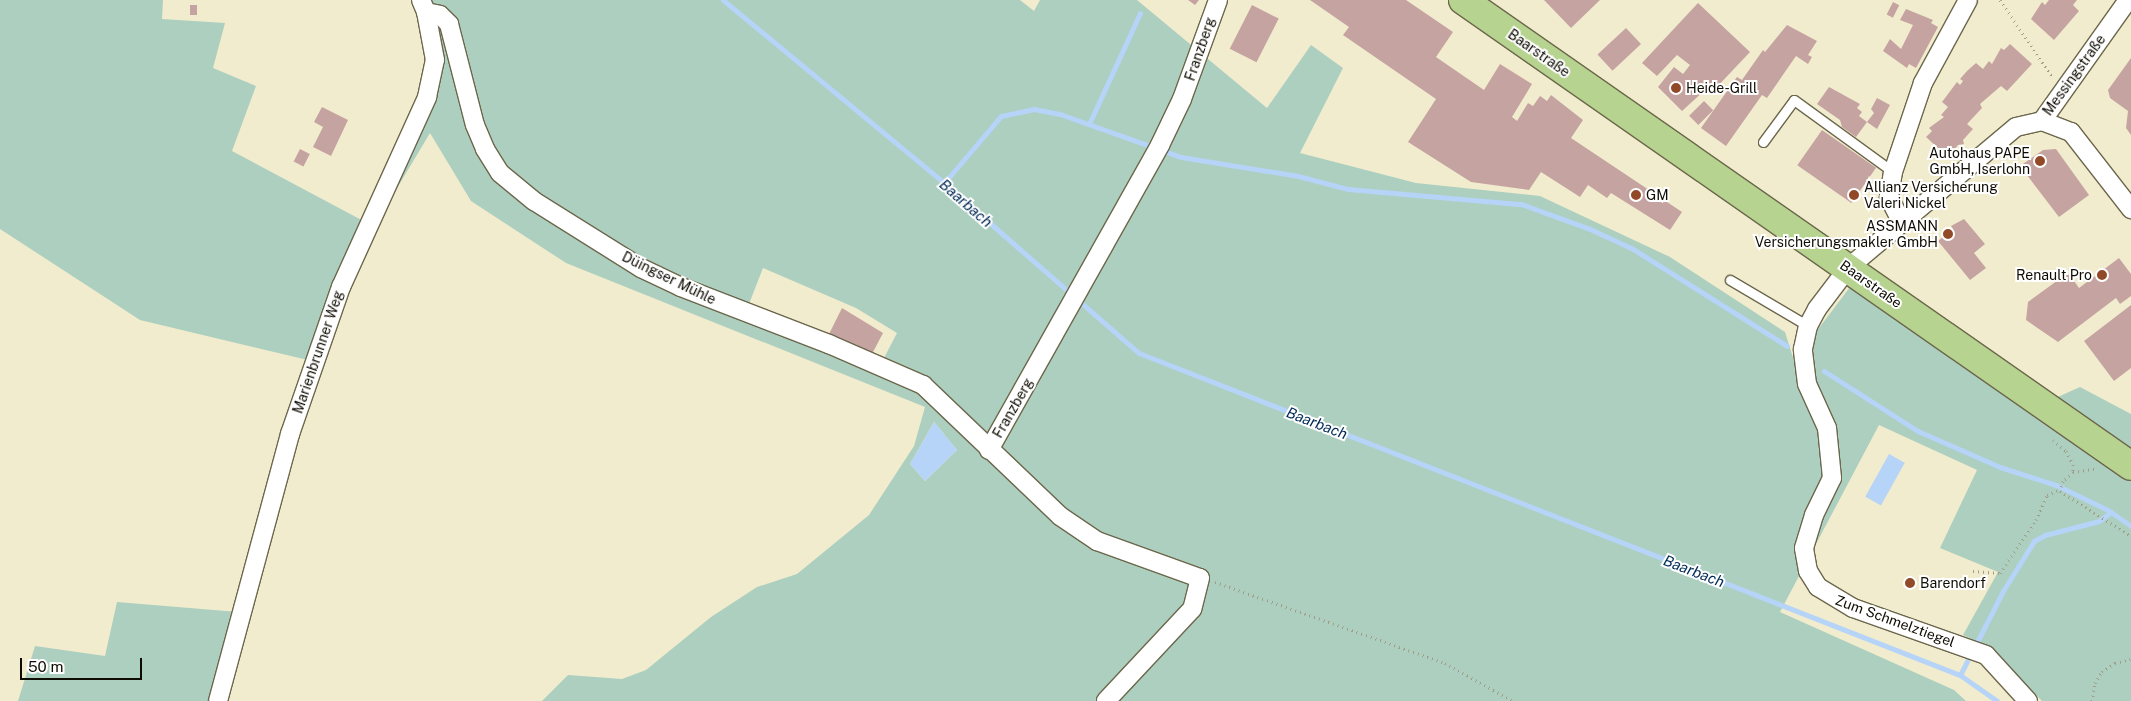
<!DOCTYPE html>
<meta charset="utf-8">
<style>
body{margin:0}
#map{position:relative;width:2131px;height:701px;overflow:hidden;background:#f2ecce;font-family:"Public Sans",sans-serif}
div>[style]{position:absolute}
[style*='--x']{left:calc(var(--x)*1px);top:calc(var(--y)*1px);width:calc(var(--w)*1px);rotate:calc(var(--a)*1deg)}
.green>*{inset:0;background:#adcfbf}
.water>*{inset:0;background:#b6d3f8;transform-origin:0 0}
.stream>*{height:5px;margin:-2.5px;padding:0 2.5px;transform-origin:2.5px;border-radius:2.5px;background:#b6d3f8}
.building>*{inset:0;background:#c5a3a1;transform-origin:0 0}
.path>*{height:3px;margin-top:-1.5px;transform-origin:0;background:repeating-linear-gradient(90deg,#a19c86 0 1px,transparent 0 5px)}
.roads{filter:drop-shadow(1px 0 #6c674c) drop-shadow(-1px 0 #6c674c) drop-shadow(0 1px #6c674c) drop-shadow(0 -1px #6c674c)}
.lane>*{height:9px;margin:-4.5px;padding:0 4.5px;transform-origin:4.5px;border-radius:4.5px;background:#fff}
.street>*{height:18px;margin:-9px;padding:0 9px;transform-origin:9px;border-radius:9px;background:#fff}
.primary>*{height:28px;margin:-14px;padding:0 14px;transform-origin:14px;border-radius:14px;background:#b6d38f}
.dots>*{width:14px;height:14px;translate:-50% -50%;box-sizing:border-box;border:2px solid #fff;border-radius:50%}
span{translate:-50% -50%;white-space:nowrap;text-align:center;line-height:1.15;-webkit-text-stroke:4px #fff;paint-order:stroke}
.street-label{font-size:14px;color:#0e0c03}
.poi-label{font-size:14px;color:#0e0c03}
.left{translate:0 -50%;text-align:left}
.right{translate:-100% -50%;text-align:right}
.water-label{font-size:15px;color:#012b57;font-style:italic}
.scale{position:absolute;left:20px;top:658px;width:122px;height:22px;box-sizing:border-box;border:2px solid #0e0c03;border-top:0;padding-left:6px;font-size:15px;line-height:18px;white-space:nowrap;color:#0e0c03;-webkit-text-stroke:4px #fff;paint-order:stroke}
</style>
<div id="map">
<div class="green">
<div style="clip-path:polygon(0 0,163px 0,162px 19px,225px 23px,213px 68px,256px 86px,232px 151px,369px 224px,312px 361px,140px 320px,0 229px)"></div>
<div style="clip-path:polygon(evenodd,421px 0,1020px 0,1034px 11px,1040px 0,1137px 0,1267px 108px,1311px 45px,1343px 68px,1300px 153px,1416px 183px,1540px 196px,1670px 257px,1785px 332px,1794px 361px,1850px 287px,2051px 400px,2080px 387px,2131px 414px,2131px 701px,2042px 701px,1989px 647px,1963px 635px,1998px 572px,1940px 548px,1977px 470px,1879px 425px,1780px 612px,1954px 690px,1966px 701px,542px 701px,568px 675px,622px 679px,646px 670px,711px 617px,757px 587px,797px 574px,869px 515px,914px 446px,925px 407px,566px 263px,471px 201px,430px 133px,372px 230px,431px 100px,441px 61px,431px 17px,447px 28px,461px 93px,485px 155px,500px 179px,534px 207px,638px 273px,923px 391px,1027px 492px,1030px 487px,945px 399px,923px 381px,883px 360px,897px 333px,856px 308px,763px 268px,747px 309px,645px 264px,641px 268px,534px 201px,500px 173px,485px 149px,475px 125px,449px 24px,440px 15px,426px 12px,421px 0,934px 422px,957px 450px,925px 481px,910px 464px,934px 422px)"></div>
<div style="clip-path:polygon(117px 602px,238px 612px,211px 701px,18px 701px,35px 646px,105px 656px)"></div>
</div>
<div class="water">
<div style="clip-path:polygon(934px 422px,957px 450px,925px 481px,910px 464px)"></div>
<div style="left:1889px;top:454px;width:18px;height:49px;rotate:29deg"></div>
</div>
<div class="stream">
<div style="--x:723;--y:0;--w:287;--a:39.6"></div>
<div style="--x:944;--y:183;--w:259;--a:41.1"></div>
<div style="--x:1139;--y:353;--w:882;--a:21.42"></div>
<div style="--x:1960;--y:675;--w:45;--a:35.1"></div>
<div style="--x:1089;--y:124;--w:122;--a:-65.3"></div>
<div style="--x:944;--y:183;--w:88;--a:-49.6"></div>
<div style="--x:1001;--y:116;--w:34;--a:-12"></div>
<div style="--x:1034;--y:109;--w:26;--a:11"></div>
<div style="--x:1060;--y:114;--w:128;--a:19.6"></div>
<div style="--x:1181;--y:157;--w:119;--a:9.2"></div>
<div style="--x:1298;--y:176;--w:52;--a:14.6"></div>
<div style="--x:1348;--y:189;--w:174;--a:5"></div>
<div style="--x:1521;--y:204;--w:73;--a:19.9"></div>
<div style="--x:1590;--y:229;--w:47;--a:24.9"></div>
<div style="--x:1633;--y:249;--w:182;--a:32.2"></div>
<div style="--x:1824;--y:371;--w:112;--a:32.6"></div>
<div style="--x:1918;--y:431;--w:90;--a:23.7"></div>
<div style="--x:2000;--y:467;--w:59;--a:17.8"></div>
<div style="--x:2056;--y:485;--w:58;--a:25.7"></div>
<div style="--x:2108;--y:510;--w:28;--a:35"></div>
<div style="--x:1976;--y:644;--w:59;--a:-63"></div>
<div style="--x:2003;--y:591;--w:59;--a:-58.2"></div>
<div style="--x:2034;--y:541;--w:13;--a:-29"></div>
<div style="--x:2045;--y:535;--w:56;--a:-14.5"></div>
<div style="--x:2099;--y:521;--w:15;--a:-37"></div>
<div style="--x:1960;--y:675;--w:16;--a:-63"></div>
</div>
<div class="building">
<div style="clip-path:polygon(1188px 0,1199px 0,1195px 5px)"></div>
<div style="clip-path:polygon(1310px 0,1406px 0,1453px 32px,1436px 57px,1484px 90px,1500px 64px,1532px 84px,1512px 117px,1517px 121px,1528px 103px,1533px 106px,1540px 96px,1547px 101px,1551px 95px,1583px 120px,1571px 138px,1682px 212px,1670px 230px,1611px 193px,1607px 198px,1588px 185px,1580px 197px,1541px 172px,1529px 190px,1471px 182px,1408px 142px,1436px 99px,1343px 35px,1349px 27px)"></div>
<div style="clip-path:polygon(1544px 0,1600px 0,1571px 28px)"></div>
<div style="clip-path:polygon(2049px 0,2077px 0,2073px 5px,2079px 11px,2054px 40px,2031px 19px,2042px 2px,2045px 5px)"></div>
<div style="left:1893px;top:2px;width:7px;height:14px;rotate:27deg"></div>
<div style="clip-path:polygon(1698px 3px,1750px 52px,1715px 89px,1706px 80px,1701px 87px,1705px 90px,1682px 111px,1658px 87px,1674px 67px,1683px 74px,1690px 65px,1677px 55px,1657px 76px,1642px 63px)"></div>
<div style="left:190px;top:5px;width:7px;height:10px"></div>
<div style="left:1252px;top:5px;width:30px;height:49px;rotate:27deg"></div>
<div style="clip-path:polygon(1906px 9px,1933px 20px,1931px 23px,1938px 27px,1916px 68px,1909px 64px,1907px 68px,1883px 51px,1890px 39px,1901px 49px,1913px 25px,1900px 20px)"></div>
<div style="clip-path:polygon(1787px 25px,1817px 41px,1808px 55px,1812px 57px,1808px 64px,1796px 56px,1767px 98px,1762px 95px,1726px 146px,1701px 128px,1737px 77px,1742px 80px,1763px 50px,1765px 52px)"></div>
<div style="left:1626px;top:28px;width:22px;height:39px;rotate:47deg"></div>
<div style="clip-path:polygon(2010px 44px,2032px 64px,2007px 91px,2001px 86px,1980px 104px,1982px 108px,1967px 124px,1973px 129px,1963px 140px,1964px 144px,1958px 145px,1948px 157px,1926px 137px,1932px 131px,1929px 128px,1944px 117px,1941px 115px,1948px 107px,1942px 102px,1957px 82px,1960px 85px,1963px 81px,1960px 79px,1967px 71px,1976px 63px,1983px 69px,1989px 61px,1992px 64px,2001px 48px,2004px 50px)"></div>
<div style="clip-path:polygon(2131px 58px,2131px 135px,2126px 128px,2128px 111px,2110px 98px,2108px 90px)"></div>
<div style="clip-path:polygon(1829px 87px,1860px 104px,1857px 108px,1862px 112px,1859px 116px,1867px 122px,1856px 137px,1842px 127px,1840px 120px,1817px 104px)"></div>
<div style="clip-path:polygon(1877px 98px,1890px 105px,1877px 129px,1867px 122px,1874px 113px,1871px 109px)"></div>
<div style="left:1704px;top:101px;width:13px;height:21px;rotate:45deg"></div>
<div style="clip-path:polygon(322px 107px,348px 120px,331px 156px,313px 147px,323px 127px,314px 122px)"></div>
<div style="left:1822px;top:130px;width:66px;height:43px;rotate:35deg"></div>
<div style="left:300px;top:149px;width:11px;height:14px;rotate:27deg"></div>
<div style="clip-path:polygon(2056px 149px,2089px 195px,2059px 217px,2020px 166px,2043px 150px)"></div>
<div style="clip-path:polygon(1964px 219px,1985px 244px,1974px 253px,1986px 268px,1970px 280px,1938px 241px,1953px 229px,1951px 226px)"></div>
<div style="clip-path:polygon(2119px 258px,2131px 274px,2131px 296px,2120px 304px,2116px 298px,2058px 342px,2026px 320px,2028px 302px,2065px 275px,2070px 275px,2079px 288px)"></div>
<div style="clip-path:polygon(2131px 305px,2131px 368px,2114px 381px,2084px 341px)"></div>
<div style="clip-path:polygon(842px 308px,883px 333px,872px 354px,829px 334px)"></div>
</div>
<div class="path">
<div style="--x:2000;--y:0;--w:94;--a:55.8"></div>
<div style="--x:2053;--y:440;--w:17;--a:40"></div>
<div style="--x:2066;--y:451;--w:16;--a:63"></div>
<div style="--x:2073;--y:465;--w:7;--a:90"></div>
<div style="--x:2073;--y:472;--w:13;--a:138"></div>
<div style="--x:2063;--y:481;--w:10;--a:107"></div>
<div style="--x:2060;--y:491;--w:84;--a:32.4"></div>
<div style="--x:2073;--y:472;--w:24;--a:-9"></div>
<div style="--x:1973;--y:571;--w:27;--a:4"></div>
<div style="--x:2000;--y:573;--w:64;--a:-55.8"></div>
<div style="--x:2036;--y:520;--w:27;--a:-66"></div>
<div style="--x:2047;--y:495;--w:13;--a:-23"></div>
<div style="--x:1215;--y:582;--w:244;--a:19.4"></div>
<div style="--x:1445;--y:663;--w:78;--a:29.2"></div>
<div style="--x:2092;--y:701;--w:18;--a:-81"></div>
<div style="--x:2095;--y:683;--w:13;--a:-58"></div>
<div style="--x:2102;--y:672;--w:16;--a:-35"></div>
<div style="--x:2115;--y:663;--w:16;--a:-14"></div>
</div>
<div class="roads">
<div class="lane">
<div style="--x:1763;--y:142;--w:52;--a:-53.6"></div>
<div style="--x:1794;--y:100;--w:122;--a:36"></div>
<div style="--x:1730;--y:280;--w:91;--a:30.5"></div>
</div>
<div class="street">
<div style="--x:421;--y:0;--w:13;--a:67"></div>
<div style="--x:426;--y:12;--w:14;--a:12"></div>
<div style="--x:440;--y:15;--w:13;--a:45"></div>
<div style="--x:449;--y:24;--w:104;--a:75.6"></div>
<div style="--x:475;--y:125;--w:26;--a:67"></div>
<div style="--x:485;--y:149;--w:28;--a:58"></div>
<div style="--x:500;--y:173;--w:44;--a:39.5"></div>
<div style="--x:534;--y:201;--w:126;--a:32.1"></div>
<div style="--x:641;--y:268;--w:44;--a:25.4"></div>
<div style="--x:681;--y:287;--w:159;--a:21.1"></div>
<div style="--x:829;--y:344;--w:103;--a:23.6"></div>
<div style="--x:923;--y:385;--w:190;--a:43.7"></div>
<div style="--x:1060;--y:516;--w:45;--a:34"></div>
<div style="--x:1097;--y:541;--w:109;--a:19.8"></div>
<div style="--x:1200;--y:578;--w:32;--a:104"></div>
<div style="--x:1192;--y:609;--w:126;--a:133.1"></div>
<div style="--x:2042;--y:121;--w:31;--a:21"></div>
<div style="--x:2071;--y:132;--w:98;--a:52.1"></div>
<div style="--x:1901;--y:221;--w:27;--a:-117"></div>
<div style="--x:1889;--y:197;--w:25;--a:-81"></div>
<div style="--x:1893;--y:172;--w:94;--a:-71.4"></div>
<div style="--x:1923;--y:83;--w:94;--a:-61.5"></div>
<div style="--x:989;--y:450;--w:350;--a:-60.7"></div>
<div style="--x:1160;--y:145;--w:51;--a:-64.4"></div>
<div style="--x:1182;--y:99;--w:105;--a:-70"></div>
<div style="--x:218;--y:701;--w:277;--a:-74.9"></div>
<div style="--x:290;--y:434;--w:156;--a:-70.9"></div>
<div style="--x:341;--y:287;--w:209;--a:-65.6"></div>
<div style="--x:427;--y:97;--w:38;--a:-78"></div>
<div style="--x:435;--y:60;--w:49;--a:-100.6"></div>
<div style="--x:2028;--y:701;--w:62;--a:-132.4"></div>
<div style="--x:1986;--y:655;--w:141;--a:-160.5"></div>
<div style="--x:1853;--y:608;--w:41;--a:-149"></div>
<div style="--x:1818;--y:587;--w:19;--a:-122"></div>
<div style="--x:1808;--y:571;--w:23;--a:-100"></div>
<div style="--x:1804;--y:548;--w:34;--a:-73"></div>
<div style="--x:1814;--y:515;--w:41;--a:-64.1"></div>
<div style="--x:1832;--y:478;--w:50;--a:-95.7"></div>
<div style="--x:1827;--y:428;--w:48;--a:-114.4"></div>
<div style="--x:1807;--y:384;--w:35;--a:-97"></div>
<div style="--x:1803;--y:349;--w:24;--a:-78"></div>
<div style="--x:1808;--y:326;--w:19;--a:-62"></div>
<div style="--x:1817;--y:309;--w:51;--a:-52.9"></div>
<div style="--x:1848;--y:268;--w:219;--a:-40"></div>
<div style="--x:2016;--y:127;--w:27;--a:-13"></div>
<div style="--x:2042;--y:121;--w:148;--a:-54.6"></div>
</div>
<div class="primary">
<div style="--x:1463;--y:0;--w:814;--a:34.9"></div>
</div>
</div>
<div class="dots">
<div style="left:1676px;top:88px;background:#914927"></div>
<div style="left:2040px;top:161px;background:#914927"></div>
<div style="left:1636px;top:195px;background:#914927"></div>
<div style="left:1854px;top:195px;background:#914927"></div>
<div style="left:1948px;top:234px;background:#914927"></div>
<div style="left:2102px;top:275px;background:#914927"></div>
<div style="left:1910px;top:583px;background:#914927"></div>
</div>
<div class="street-label">
<span style="left:1200px;top:49px;rotate:-71deg">Franzberg</span>
<span style="left:1539px;top:53px;rotate:35deg">Baarstraße</span>
<span style="left:2074px;top:75px;rotate:-54deg">Messingstraße</span>
<span style="left:669px;top:278px;rotate:26deg">Düingser Mühle</span>
<span style="left:1871px;top:284px;rotate:35deg">Baarstraße</span>
<span style="left:318px;top:352px;rotate:-71deg">Marienbrunner Weg</span>
<span style="left:1013px;top:408px;rotate:-60deg">Franzberg</span>
<span style="left:1895px;top:621px;rotate:20deg">Zum Schmelztiegel</span>
</div>
<div class="poi-label">
<span class="left" style="left:1686px;top:88px">Heide-Grill</span>
<span class="right" style="left:2030px;top:161px">Autohaus PAPE<br>GmbH, Iserlohn</span>
<span class="left" style="left:1864px;top:195px">Allianz Versicherung<br>Valeri Nickel</span>
<span class="left" style="left:1646px;top:195px">GM</span>
<span class="right" style="left:1938px;top:234px">ASSMANN<br>Versicherungsmakler GmbH</span>
<span class="right" style="left:2092px;top:275px">Renault Pro</span>
<span class="left" style="left:1920px;top:583px">Barendorf</span>
</div>
<div class="water-label">
<span style="left:966px;top:203px;rotate:41deg">Baarbach</span>
<span style="left:1317px;top:423px;rotate:21deg">Baarbach</span>
<span style="left:1694px;top:571px;rotate:21deg">Baarbach</span>
</div>
<div class="scale">50 m</div>
</div>
